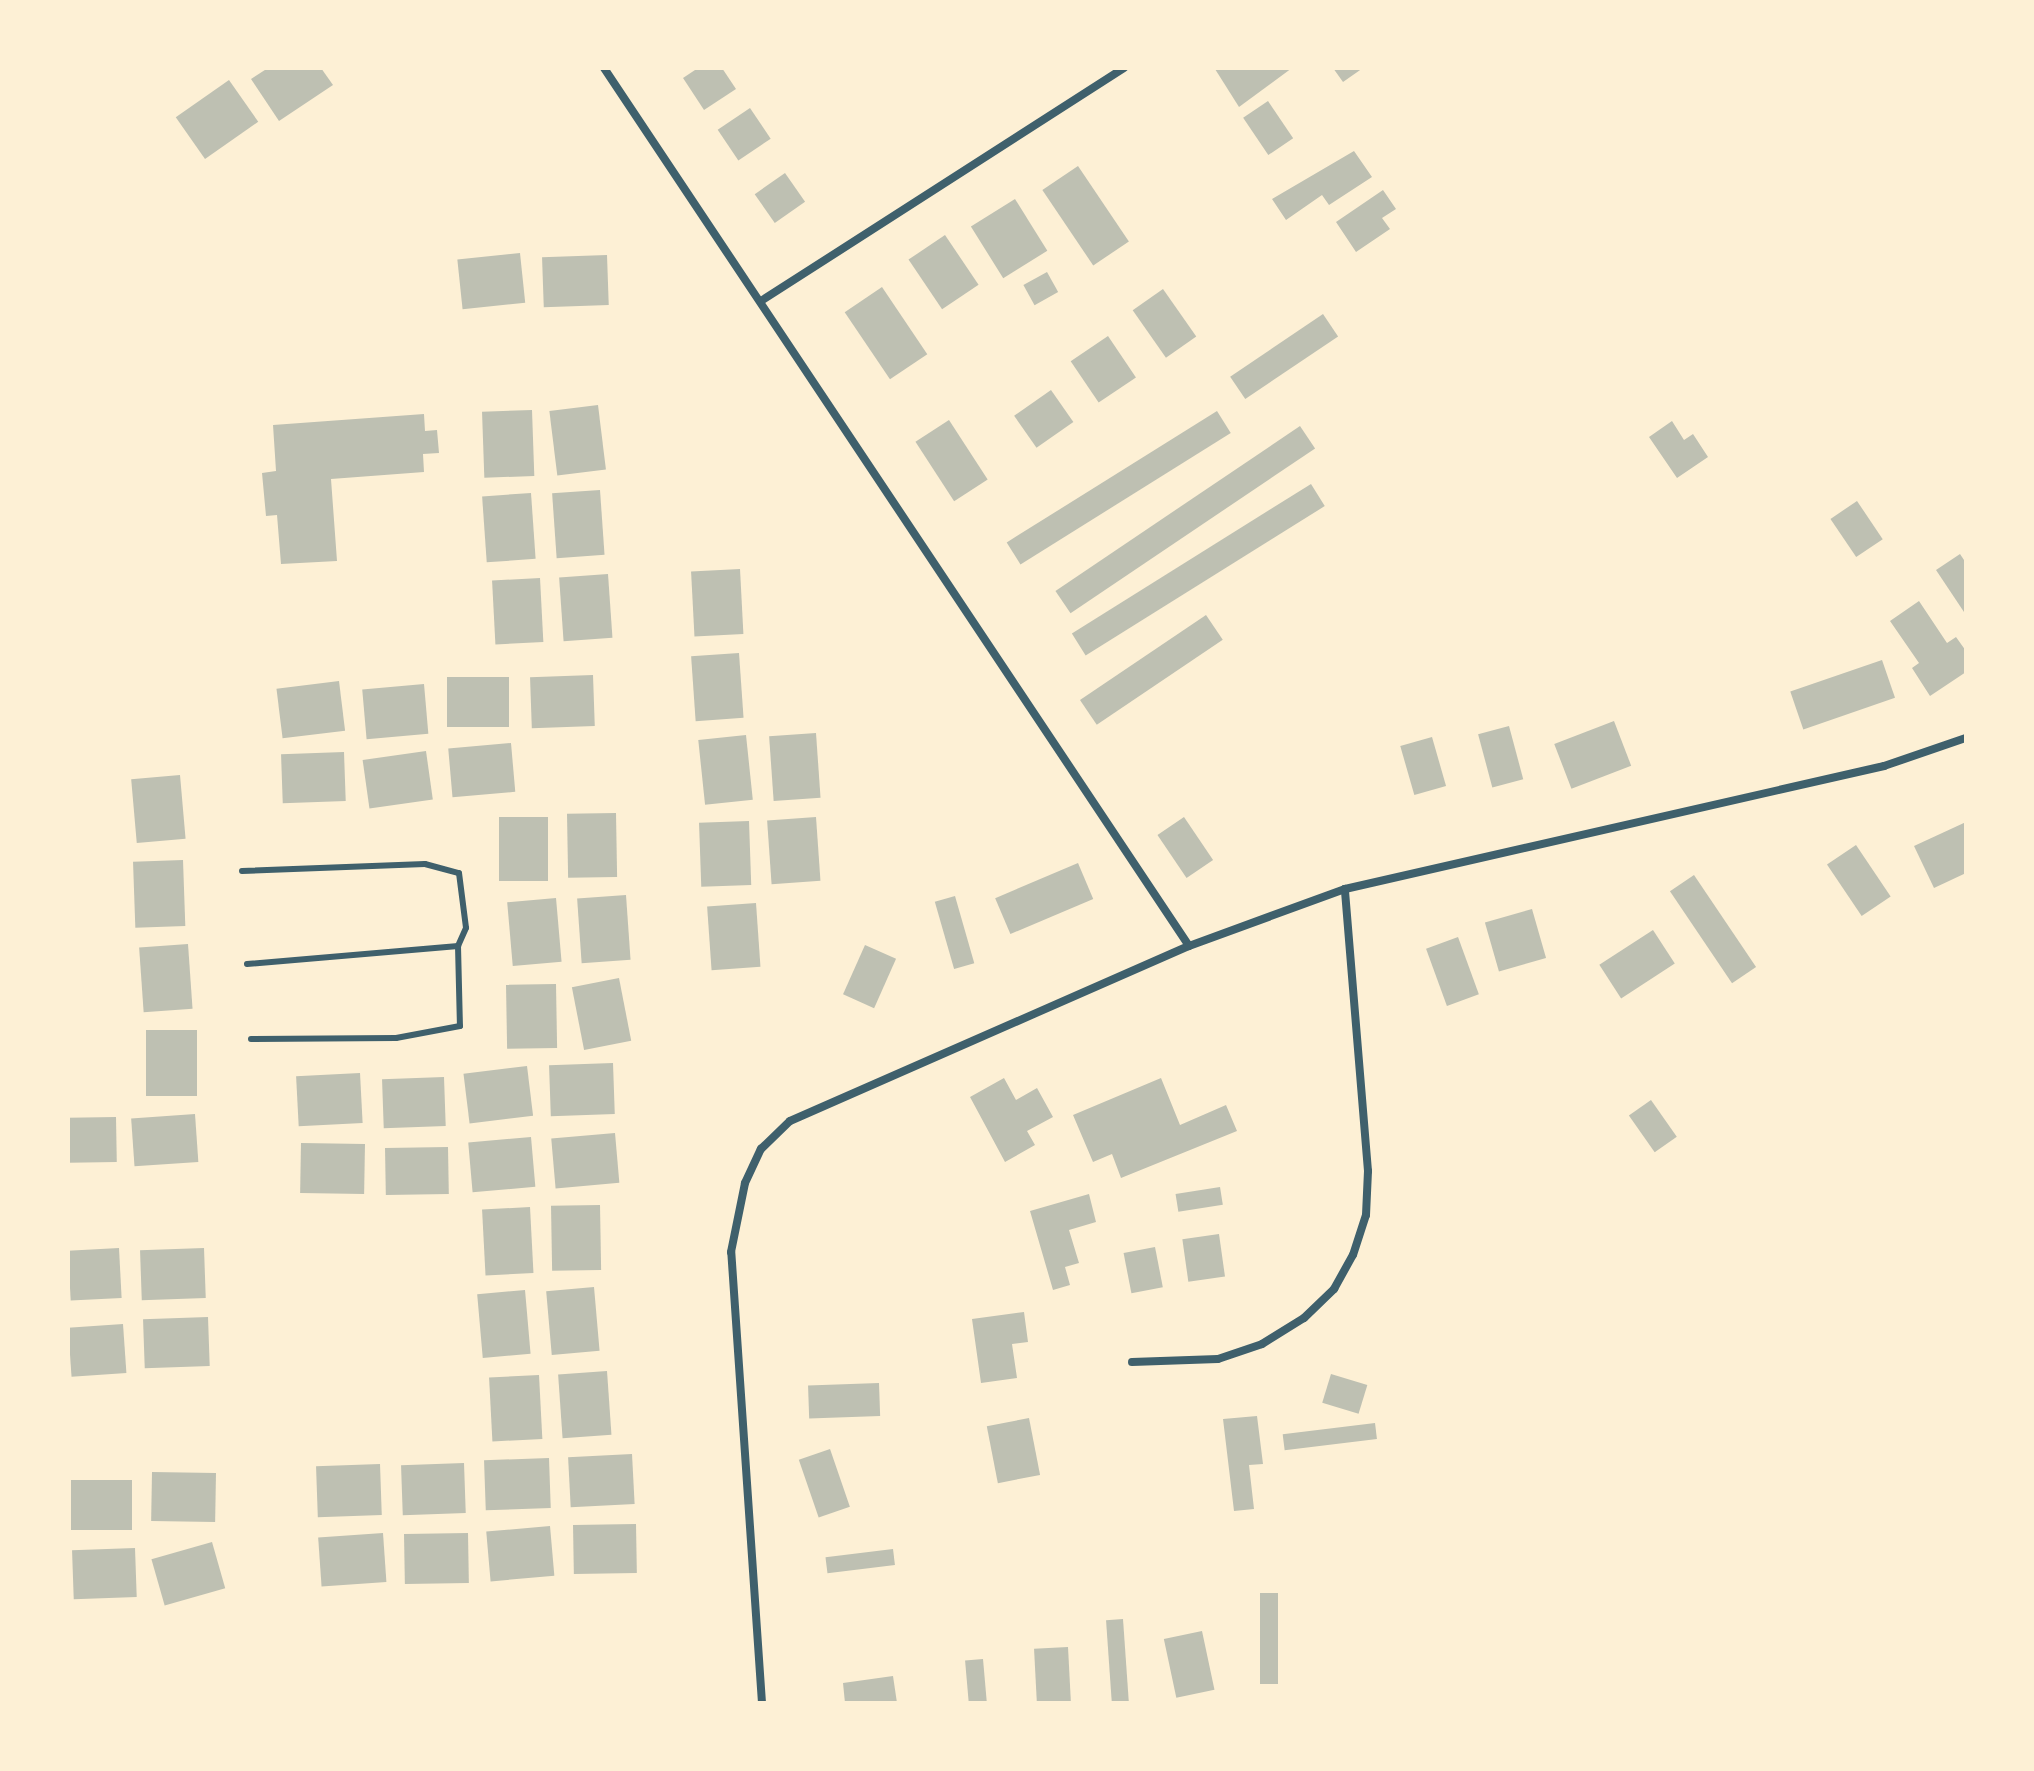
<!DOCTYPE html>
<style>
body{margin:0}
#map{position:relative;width:2034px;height:1771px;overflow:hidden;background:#fdf0d5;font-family:"IBM Plex Serif",serif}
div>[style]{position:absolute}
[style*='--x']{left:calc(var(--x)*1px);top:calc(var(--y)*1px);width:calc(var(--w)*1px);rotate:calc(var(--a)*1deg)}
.building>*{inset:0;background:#bec0b2;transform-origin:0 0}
.service>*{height:6px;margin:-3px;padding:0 3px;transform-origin:3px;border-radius:3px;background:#3f606c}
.minor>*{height:8px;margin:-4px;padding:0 4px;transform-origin:4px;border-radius:4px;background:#3f606c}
span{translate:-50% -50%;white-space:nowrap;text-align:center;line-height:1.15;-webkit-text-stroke:8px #fdf0d5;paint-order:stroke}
.frame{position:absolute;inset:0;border:70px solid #fdf0d5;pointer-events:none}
</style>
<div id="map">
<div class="building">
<div style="clip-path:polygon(268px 68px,321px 68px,333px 85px,279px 121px,251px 79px)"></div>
<div style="clip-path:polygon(698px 68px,722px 68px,736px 89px,704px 110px,683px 78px)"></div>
<div style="clip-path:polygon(1292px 68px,1239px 107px,1215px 69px,1217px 68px)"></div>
<div style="clip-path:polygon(1333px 68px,1363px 68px,1343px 82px)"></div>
<div style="left:229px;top:80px;width:51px;height:65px;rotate:55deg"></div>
<div style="left:1268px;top:101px;width:45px;height:30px;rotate:56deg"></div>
<div style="left:750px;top:108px;width:37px;height:39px;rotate:56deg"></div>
<div style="clip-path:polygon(1354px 151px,1372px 177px,1329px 205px,1322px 195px,1286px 220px,1272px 199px)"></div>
<div style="left:1078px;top:166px;width:91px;height:43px;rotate:56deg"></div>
<div style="left:785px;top:173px;width:35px;height:37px;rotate:55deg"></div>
<div style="clip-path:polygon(1383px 190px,1396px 209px,1382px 218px,1390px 229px,1356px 252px,1336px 222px)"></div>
<div style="left:1015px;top:199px;width:61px;height:52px;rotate:58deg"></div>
<div style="left:945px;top:235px;width:60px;height:44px;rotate:56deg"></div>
<div style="left:520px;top:253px;width:50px;height:63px;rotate:84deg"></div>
<div style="left:607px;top:255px;width:50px;height:65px;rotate:88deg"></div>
<div style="left:1047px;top:272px;width:23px;height:27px;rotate:61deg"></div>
<div style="left:882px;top:287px;width:81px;height:45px;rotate:56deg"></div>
<div style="left:1163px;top:289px;width:58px;height:37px;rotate:55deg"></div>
<div style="left:1323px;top:314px;width:27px;height:112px;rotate:56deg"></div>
<div style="left:1108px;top:336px;width:50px;height:45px;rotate:56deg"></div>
<div style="left:1051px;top:390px;width:39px;height:45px;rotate:55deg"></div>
<div style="left:598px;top:405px;width:65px;height:49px;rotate:83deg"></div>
<div style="left:532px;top:410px;width:66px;height:50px;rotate:88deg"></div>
<div style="left:1217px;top:411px;width:26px;height:248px;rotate:58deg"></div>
<div style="clip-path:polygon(424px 414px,425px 431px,437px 430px,439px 453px,423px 454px,424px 472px,331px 479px,337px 561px,281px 564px,277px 515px,266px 516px,262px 473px,276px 471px,273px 425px)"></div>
<div style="left:949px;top:420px;width:71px;height:40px;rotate:57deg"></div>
<div style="clip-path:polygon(1672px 421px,1684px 440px,1693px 434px,1708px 457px,1677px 478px,1649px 437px)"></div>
<div style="left:1300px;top:426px;width:27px;height:295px;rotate:56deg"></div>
<div style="left:1311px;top:484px;width:26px;height:282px;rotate:58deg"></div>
<div style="left:600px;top:490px;width:65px;height:48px;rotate:86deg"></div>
<div style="left:531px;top:493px;width:66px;height:49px;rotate:86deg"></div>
<div style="left:1857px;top:501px;width:46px;height:32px;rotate:56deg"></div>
<div style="clip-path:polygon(1960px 554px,1966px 563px,1966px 615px,1936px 570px)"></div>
<div style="left:740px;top:569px;width:65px;height:49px;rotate:87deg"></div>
<div style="left:608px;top:574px;width:64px;height:49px;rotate:86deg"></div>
<div style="left:540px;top:578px;width:64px;height:48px;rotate:87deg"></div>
<div style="clip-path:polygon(1919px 601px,1947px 643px,1956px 637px,1966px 651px,1966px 672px,1930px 696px,1912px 668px,1919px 663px,1890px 621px)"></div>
<div style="left:1206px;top:615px;width:30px;height:152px;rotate:56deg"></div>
<div style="left:739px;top:653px;width:65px;height:48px;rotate:86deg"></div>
<div style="left:1882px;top:660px;width:40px;height:97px;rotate:71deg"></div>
<div style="left:593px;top:675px;width:51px;height:63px;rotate:88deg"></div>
<div style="left:447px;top:677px;width:62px;height:50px"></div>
<div style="left:339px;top:681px;width:50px;height:63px;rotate:83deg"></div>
<div style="left:424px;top:684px;width:50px;height:62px;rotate:85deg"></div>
<div style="left:1614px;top:721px;width:48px;height:64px;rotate:69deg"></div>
<div style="left:1509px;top:726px;width:55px;height:32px;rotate:75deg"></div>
<div style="left:816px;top:733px;width:65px;height:47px;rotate:86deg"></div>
<div style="left:746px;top:735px;width:65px;height:48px;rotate:84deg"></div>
<div style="left:1432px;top:737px;width:51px;height:33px;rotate:74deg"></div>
<div style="left:511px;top:743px;width:49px;height:63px;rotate:85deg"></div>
<div style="left:426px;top:751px;width:49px;height:64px;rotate:82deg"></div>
<div style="left:344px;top:752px;width:49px;height:63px;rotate:88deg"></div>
<div style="left:180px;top:775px;width:64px;height:49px;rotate:85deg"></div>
<div style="left:616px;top:813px;width:64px;height:49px;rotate:89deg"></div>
<div style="left:499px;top:817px;width:49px;height:64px"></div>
<div style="left:816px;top:817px;width:64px;height:49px;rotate:86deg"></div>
<div style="left:1184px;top:817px;width:52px;height:32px;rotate:56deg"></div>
<div style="left:749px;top:821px;width:64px;height:50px;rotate:88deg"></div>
<div style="clip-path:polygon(1966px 822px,1966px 873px,1934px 888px,1914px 846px)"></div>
<div style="left:1856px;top:845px;width:62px;height:35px;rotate:56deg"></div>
<div style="left:183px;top:860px;width:66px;height:50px;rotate:88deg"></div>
<div style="left:1078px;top:863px;width:39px;height:90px;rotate:67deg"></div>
<div style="left:1694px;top:875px;width:111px;height:29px;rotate:56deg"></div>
<div style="left:626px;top:895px;width:65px;height:49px;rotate:86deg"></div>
<div style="left:955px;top:896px;width:70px;height:21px;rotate:74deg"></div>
<div style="left:556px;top:898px;width:64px;height:49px;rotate:85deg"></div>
<div style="left:756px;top:903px;width:64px;height:49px;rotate:86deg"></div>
<div style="left:1532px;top:909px;width:51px;height:49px;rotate:74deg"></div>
<div style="left:1653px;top:930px;width:40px;height:64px;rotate:57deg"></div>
<div style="left:1458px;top:937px;width:61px;height:34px;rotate:70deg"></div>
<div style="left:188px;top:944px;width:65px;height:49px;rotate:86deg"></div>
<div style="left:865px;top:945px;width:34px;height:54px;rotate:24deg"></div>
<div style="left:619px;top:978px;width:64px;height:48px;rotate:79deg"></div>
<div style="left:556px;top:984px;width:64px;height:50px;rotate:89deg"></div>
<div style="left:146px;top:1030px;width:51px;height:66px"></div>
<div style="left:613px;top:1063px;width:51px;height:64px;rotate:88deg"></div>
<div style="left:527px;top:1066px;width:50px;height:64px;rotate:83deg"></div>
<div style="left:360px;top:1073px;width:50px;height:64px;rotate:87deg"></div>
<div style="left:444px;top:1077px;width:49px;height:62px;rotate:88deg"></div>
<div style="clip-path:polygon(1004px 1078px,1016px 1100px,1037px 1088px,1053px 1117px,1027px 1131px,1035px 1145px,1005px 1162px,970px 1097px)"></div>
<div style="clip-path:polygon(1161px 1078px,1180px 1125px,1226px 1105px,1237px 1131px,1121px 1178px,1112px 1154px,1093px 1162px,1073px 1115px)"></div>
<div style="left:1651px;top:1100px;width:45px;height:27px;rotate:55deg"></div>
<div style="left:195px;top:1114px;width:48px;height:64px;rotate:86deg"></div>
<div style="left:116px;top:1117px;width:45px;height:48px;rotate:89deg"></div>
<div style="left:615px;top:1133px;width:50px;height:64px;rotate:85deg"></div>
<div style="left:531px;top:1137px;width:50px;height:63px;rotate:85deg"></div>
<div style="left:301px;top:1143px;width:64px;height:50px;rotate:1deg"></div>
<div style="left:448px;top:1147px;width:47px;height:63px;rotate:89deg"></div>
<div style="left:1220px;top:1187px;width:18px;height:45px;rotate:81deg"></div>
<div style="clip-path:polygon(1089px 1194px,1096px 1222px,1069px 1230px,1079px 1263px,1065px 1267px,1070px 1285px,1053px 1290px,1030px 1211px)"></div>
<div style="left:600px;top:1205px;width:65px;height:49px;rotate:89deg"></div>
<div style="left:530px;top:1207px;width:66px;height:48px;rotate:87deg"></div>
<div style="left:1219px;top:1234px;width:43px;height:37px;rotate:82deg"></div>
<div style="left:1155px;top:1247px;width:41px;height:32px;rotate:79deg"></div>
<div style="left:119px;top:1248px;width:50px;height:51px;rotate:87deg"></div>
<div style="left:204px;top:1248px;width:50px;height:64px;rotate:88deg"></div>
<div style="left:594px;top:1287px;width:64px;height:48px;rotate:85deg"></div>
<div style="left:525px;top:1290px;width:64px;height:48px;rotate:85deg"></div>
<div style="clip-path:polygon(1024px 1312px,1028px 1342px,1012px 1344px,1017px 1378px,981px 1383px,972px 1319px)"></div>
<div style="left:208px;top:1317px;width:49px;height:65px;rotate:88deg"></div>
<div style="left:123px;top:1324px;width:49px;height:55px;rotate:86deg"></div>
<div style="left:607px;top:1371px;width:64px;height:49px;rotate:86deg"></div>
<div style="left:1331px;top:1374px;width:38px;height:30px;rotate:17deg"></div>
<div style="left:539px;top:1375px;width:64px;height:50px;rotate:87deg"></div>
<div style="left:879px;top:1383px;width:33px;height:71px;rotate:88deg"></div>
<div style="clip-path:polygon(1257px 1416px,1263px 1464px,1249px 1465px,1254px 1509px,1234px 1511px,1223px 1419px)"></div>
<div style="left:1029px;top:1418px;width:58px;height:43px;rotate:79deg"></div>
<div style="left:1375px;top:1423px;width:16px;height:93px;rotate:83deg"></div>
<div style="left:830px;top:1449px;width:61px;height:33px;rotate:71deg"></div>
<div style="left:632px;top:1454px;width:50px;height:64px;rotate:87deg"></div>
<div style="left:549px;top:1458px;width:50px;height:65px;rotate:88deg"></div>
<div style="left:464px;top:1463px;width:50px;height:63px;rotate:88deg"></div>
<div style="left:380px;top:1464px;width:51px;height:64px;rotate:88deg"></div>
<div style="left:152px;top:1472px;width:64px;height:49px;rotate:1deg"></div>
<div style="left:71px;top:1480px;width:61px;height:50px"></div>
<div style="left:636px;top:1524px;width:49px;height:63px;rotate:89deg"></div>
<div style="left:550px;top:1526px;width:50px;height:64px;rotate:85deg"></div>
<div style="left:383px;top:1533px;width:49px;height:65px;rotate:86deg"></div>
<div style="left:468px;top:1533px;width:50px;height:64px;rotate:89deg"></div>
<div style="left:212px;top:1542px;width:48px;height:63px;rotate:74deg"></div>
<div style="left:135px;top:1548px;width:49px;height:63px;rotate:88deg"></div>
<div style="left:893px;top:1549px;width:16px;height:68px;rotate:83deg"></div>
<div style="left:1260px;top:1593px;width:18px;height:91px"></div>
<div style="left:1123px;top:1619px;width:83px;height:17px;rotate:86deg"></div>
<div style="left:1202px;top:1631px;width:60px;height:39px;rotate:78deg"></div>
<div style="left:1068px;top:1647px;width:56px;height:34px;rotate:87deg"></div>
<div style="left:983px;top:1659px;width:44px;height:18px;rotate:85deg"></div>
<div style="clip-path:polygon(893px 1676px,897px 1703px,845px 1703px,843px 1683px)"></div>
</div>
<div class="service">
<div style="--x:242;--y:871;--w:183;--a:-2.2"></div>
<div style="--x:425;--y:864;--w:35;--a:15"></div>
<div style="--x:459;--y:873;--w:55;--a:82.7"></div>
<div style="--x:466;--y:928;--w:20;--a:114"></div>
<div style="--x:458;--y:946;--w:80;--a:88.6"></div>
<div style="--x:460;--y:1026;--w:65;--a:169.4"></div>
<div style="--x:396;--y:1038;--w:145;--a:179.6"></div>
<div style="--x:247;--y:964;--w:212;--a:-4.9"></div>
</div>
<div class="minor">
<div style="--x:604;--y:68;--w:1055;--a:56.32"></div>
<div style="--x:761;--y:301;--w:431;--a:-32.7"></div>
<div style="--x:1132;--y:1362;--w:86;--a:-2"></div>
<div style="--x:1218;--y:1359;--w:46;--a:-18.8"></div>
<div style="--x:1262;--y:1344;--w:49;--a:-31.8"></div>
<div style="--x:1304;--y:1318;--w:42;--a:-44"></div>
<div style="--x:1334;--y:1289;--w:39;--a:-61"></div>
<div style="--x:1353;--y:1255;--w:42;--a:-72"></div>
<div style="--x:1366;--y:1215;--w:44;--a:-87.4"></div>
<div style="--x:1368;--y:1171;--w:283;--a:-94.7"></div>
<div style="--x:762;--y:1703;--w:452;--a:-93.9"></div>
<div style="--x:731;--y:1252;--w:70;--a:-78.5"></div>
<div style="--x:745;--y:1183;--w:38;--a:-65"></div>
<div style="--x:761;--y:1149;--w:40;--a:-44"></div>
<div style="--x:790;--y:1121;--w:436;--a:-23.7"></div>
<div style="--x:1189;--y:946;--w:166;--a:-20.1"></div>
<div style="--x:1345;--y:889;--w:553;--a:-12.85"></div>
<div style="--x:1884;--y:766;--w:87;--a:-18.9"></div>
</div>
<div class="frame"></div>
</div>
